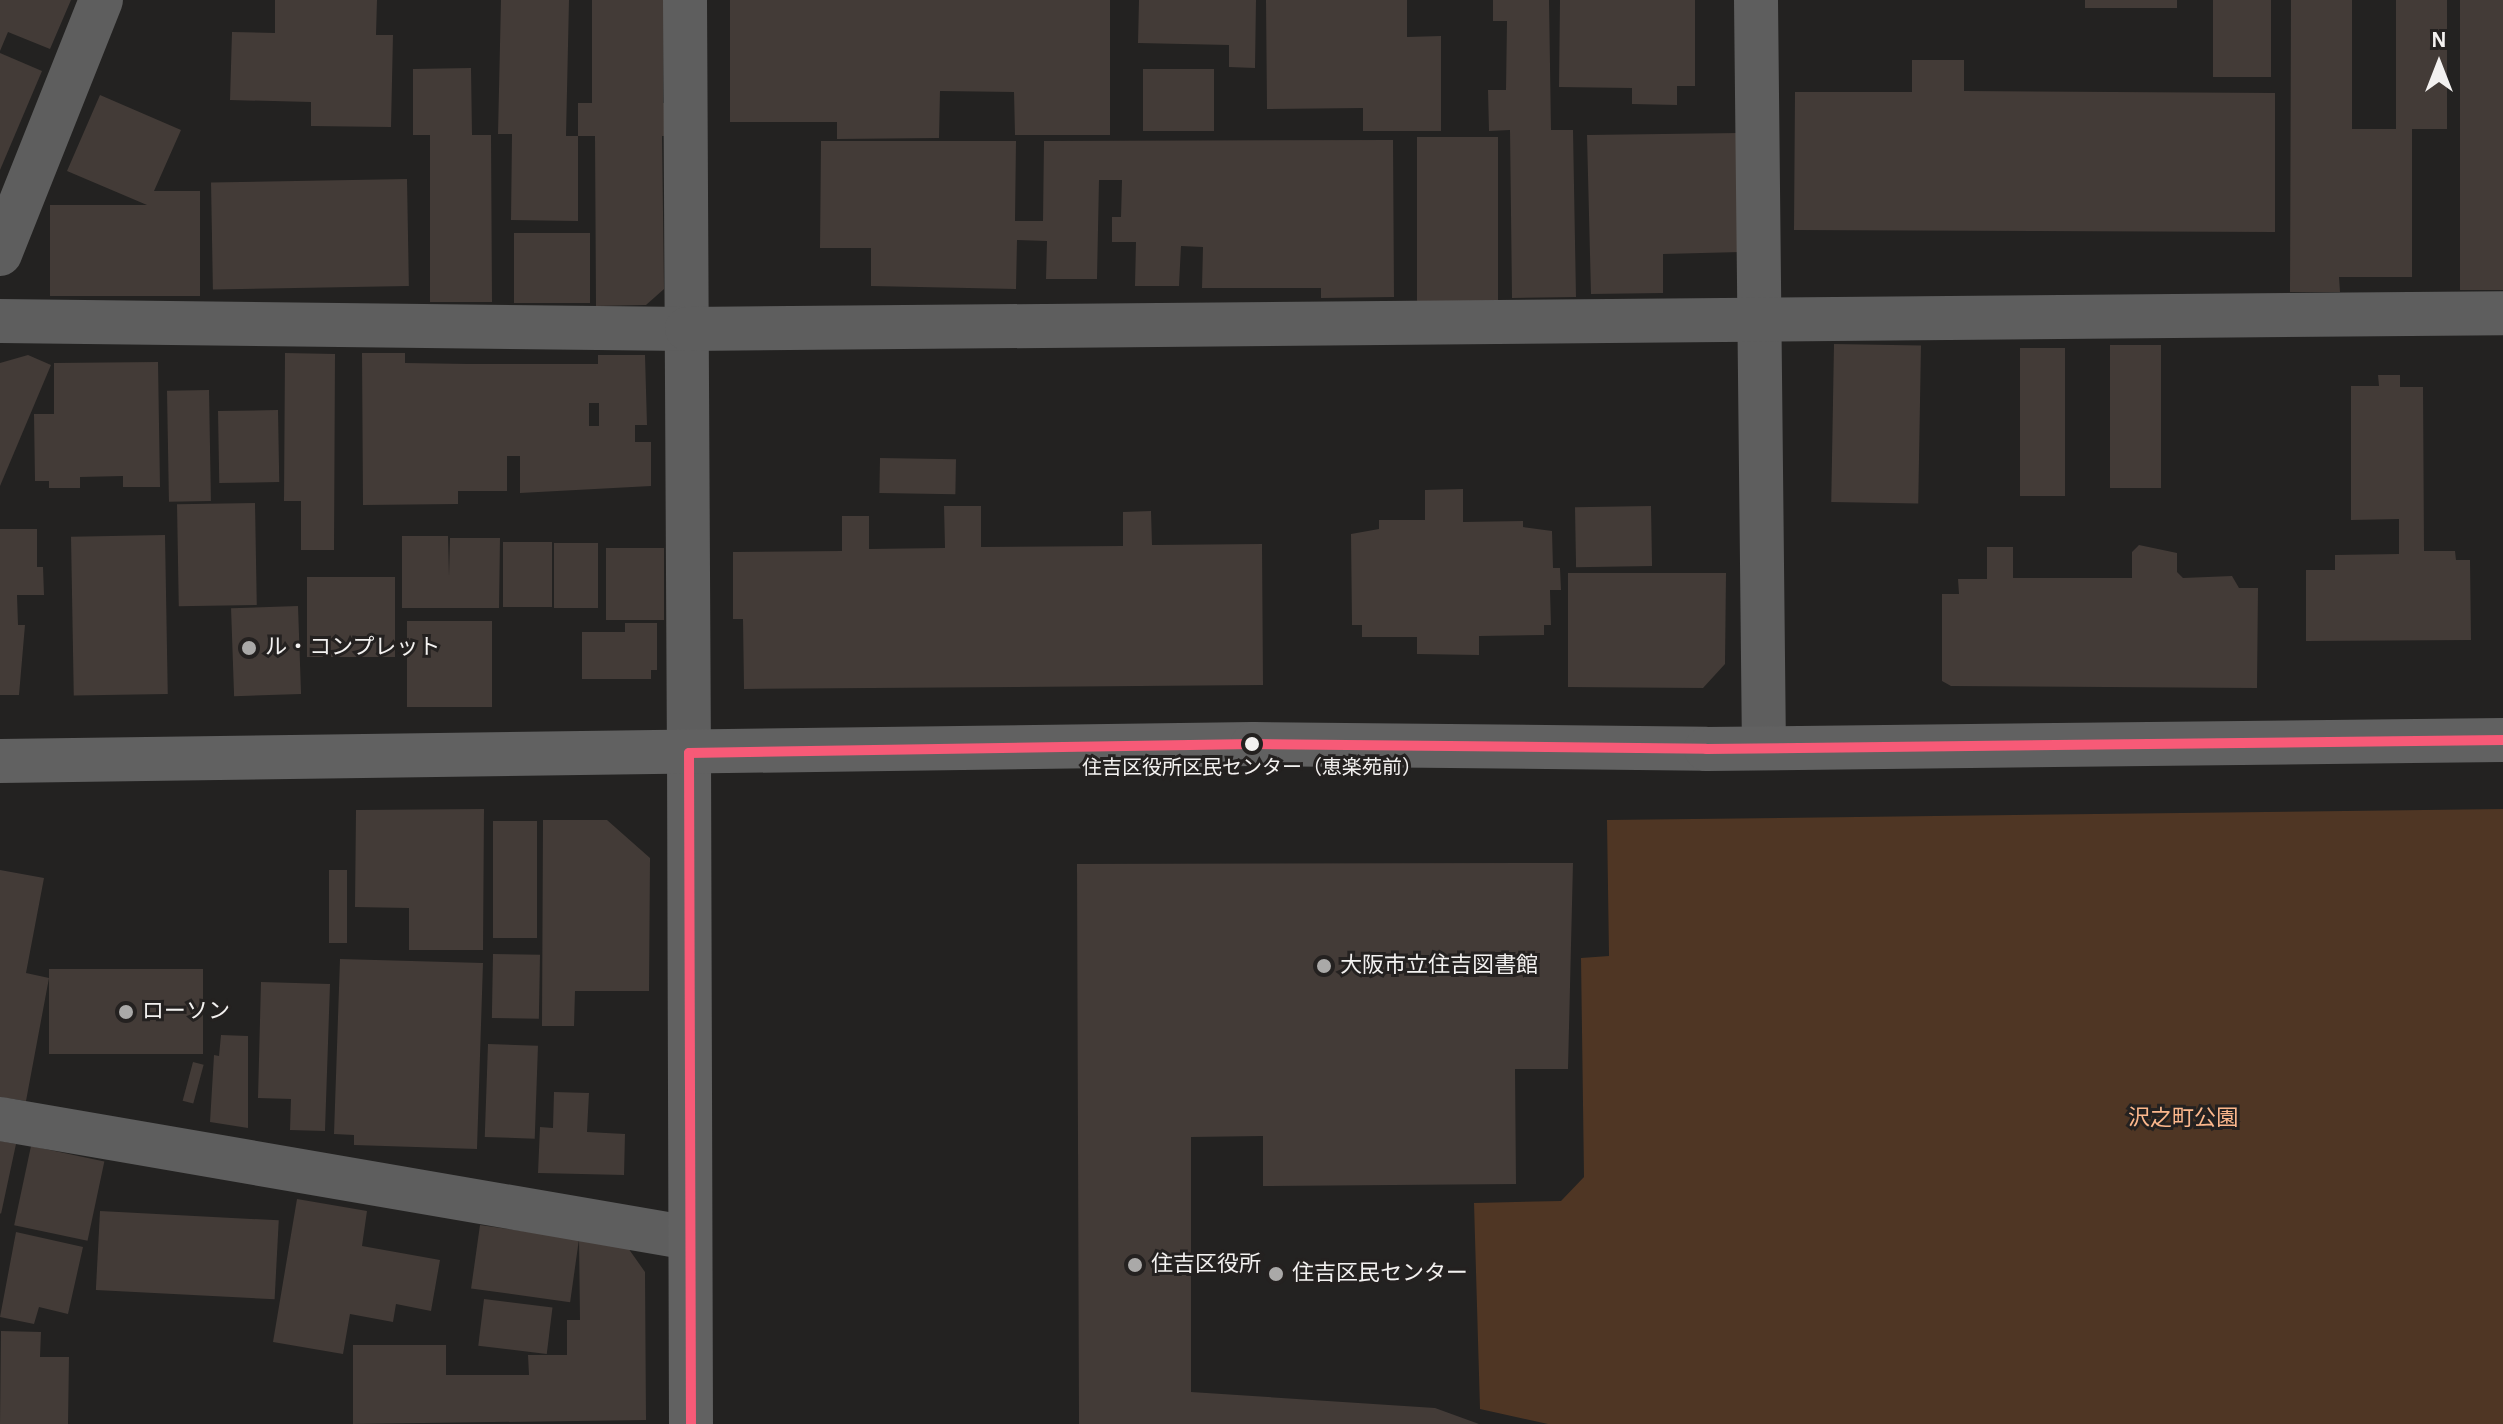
<!DOCTYPE html>
<meta charset="utf-8">
<style>
body{margin:0}
#map{position:relative;width:2503px;height:1424px;overflow:hidden;background:#232221;font-family:"Alegreya Sans","Noto Sans JP",sans-serif}
div>[style]{position:absolute}
[style*='--x']{left:calc(var(--x)*1px);top:calc(var(--y)*1px);width:calc(var(--w)*1px);rotate:calc(var(--a)*1deg)}
.green>*{inset:0;background:#4f3624}
.building>*{inset:0;background:#433b37;transform-origin:0 0}
.street>*{height:44px;margin:-22px;padding:0 22px;transform-origin:22px;border-radius:22px;background:#5e5e5e}
.secondary>*{height:44px;margin:-22px;padding:0 22px;transform-origin:22px;border-radius:22px;background:#616161}
.bus-1>*{height:10px;margin:-5px;padding:0 5px;transform-origin:5px;border-radius:5px;background:#f75a77}
.dots>*{width:22px;height:22px;translate:-50% -50%;box-sizing:border-box;border:4px solid #242120;border-radius:50%}
span{translate:-50% -50%;white-space:nowrap;text-align:center;line-height:1.15;-webkit-text-stroke:6px #242120;paint-order:stroke}
.bus-label{font-size:20px;color:#f3f1f0}
.poi-label{font-size:22px;color:#f3f1f0}
.left{translate:0 -50%;text-align:left}
.park-label{font-size:22px;color:#fbb78c}
.north{position:absolute;left:2399px;top:24px;width:80px;height:80px;-webkit-text-stroke:6px #242120;paint-order:stroke;rotate:0deg;font-size:22px;font-weight:700;line-height:32px;text-align:center;color:#f3f1f0}
.north::after{content:'';display:block;margin:auto;width:28px;height:36px;background:#f3f1f0;clip-path:polygon(50% 0,100% 100%,50% 72%,0 100%)}
</style>
<div id="map">
<div class="green">
<div style="clip-path:polygon(2503px 809px,2503px 1424px,1548px 1424px,1480px 1409px,1474px 1203px,1561px 1201px,1584px 1177px,1581px 958px,1609px 956px,1607px 820px)"></div>
</div>
<div class="building">
<div style="clip-path:polygon(0 0,71px 0,50px 49px,8px 32px,0 51px)"></div>
<div style="clip-path:polygon(275px 0,377px 0,376px 35px,393px 35px,391px 127px,311px 126px,311px 102px,230px 100px,232px 32px,275px 33px)"></div>
<div style="clip-path:polygon(501px 0,569px 0,566px 136px,578px 136px,578px 221px,511px 220px,512px 134px,498px 134px)"></div>
<div style="clip-path:polygon(592px 0,664px 0,663px 103px,676px 103px,676px 136px,662px 136px,664px 289px,646px 305px,596px 306px,595px 136px,578px 136px,578px 103px,592px 103px)"></div>
<div style="clip-path:polygon(730px 0,1110px 0,1110px 135px,1015px 135px,1014px 92px,940px 91px,939px 138px,837px 139px,837px 122px,730px 122px)"></div>
<div style="clip-path:polygon(1139px 0,1256px 0,1255px 68px,1229px 67px,1229px 45px,1138px 43px)"></div>
<div style="clip-path:polygon(1266px 0,1407px 0,1407px 37px,1441px 36px,1441px 131px,1363px 131px,1363px 108px,1267px 109px)"></div>
<div style="clip-path:polygon(1493px 0,1549px 0,1551px 130px,1573px 130px,1576px 297px,1512px 298px,1510px 130px,1489px 131px,1488px 90px,1506px 90px,1507px 21px,1493px 21px)"></div>
<div style="clip-path:polygon(1560px 0,1695px 0,1695px 86px,1677px 86px,1677px 105px,1632px 104px,1632px 88px,1559px 87px)"></div>
<div style="left:2085px;top:0;width:92px;height:8px"></div>
<div style="left:2213px;top:0;width:58px;height:77px"></div>
<div style="clip-path:polygon(2291px 0,2352px 0,2352px 129px,2396px 129px,2396px 0,2447px 0,2447px 129px,2412px 129px,2412px 277px,2339px 277px,2340px 292px,2290px 292px)"></div>
<div style="left:2460px;top:0;width:43px;height:290px"></div>
<div style="clip-path:polygon(0 53px,42px 71px,0 170px)"></div>
<div style="clip-path:polygon(1912px 60px,1964px 60px,1964px 91px,2275px 93px,2275px 232px,1794px 230px,1795px 92px,1912px 92px)"></div>
<div style="clip-path:polygon(471px 68px,472px 135px,491px 135px,492px 302px,430px 302px,430px 135px,413px 135px,413px 69px)"></div>
<div style="left:1143px;top:69px;width:71px;height:62px"></div>
<div style="clip-path:polygon(100px 95px,181px 130px,154px 191px,200px 191px,200px 296px,50px 296px,50px 205px,147px 205px,67px 171px)"></div>
<div style="clip-path:polygon(1739px 133px,1741px 252px,1663px 254px,1663px 293px,1591px 294px,1587px 135px)"></div>
<div style="left:1417px;top:137px;width:81px;height:164px"></div>
<div style="clip-path:polygon(1393px 140px,1394px 297px,1321px 298px,1321px 288px,1202px 288px,1203px 247px,1181px 246px,1179px 286px,1135px 286px,1136px 242px,1112px 242px,1112px 217px,1121px 217px,1122px 180px,1099px 180px,1097px 279px,1046px 279px,1047px 241px,1017px 240px,1016px 289px,871px 286px,871px 248px,820px 248px,821px 141px,1016px 141px,1015px 221px,1043px 221px,1044px 141px)"></div>
<div style="left:407px;top:179px;width:107px;height:196px;rotate:89deg"></div>
<div style="left:514px;top:233px;width:76px;height:70px"></div>
<div style="left:1834px;top:344px;width:87px;height:158px;rotate:1deg"></div>
<div style="left:2110px;top:345px;width:51px;height:143px"></div>
<div style="left:2020px;top:348px;width:45px;height:148px"></div>
<div style="clip-path:polygon(285px 353px,335px 354px,334px 550px,301px 550px,301px 501px,284px 501px)"></div>
<div style="clip-path:polygon(evenodd,362px 353px,405px 353px,405px 363px,468px 364px,598px 364px,598px 355px,645px 355px,647px 425px,635px 425px,635px 442px,651px 442px,651px 486px,520px 493px,520px 456px,507px 456px,507px 491px,458px 491px,458px 504px,363px 505px,362px 353px,589px 403px,599px 403px,599px 426px,589px 426px,589px 403px)"></div>
<div style="clip-path:polygon(28px 355px,51px 365px,0 486px,0 363px)"></div>
<div style="clip-path:polygon(158px 362px,160px 487px,123px 487px,123px 476px,80px 477px,80px 488px,49px 488px,49px 481px,35px 481px,34px 414px,54px 414px,54px 363px)"></div>
<div style="clip-path:polygon(2378px 375px,2400px 375px,2400px 387px,2423px 387px,2424px 551px,2455px 551px,2456px 560px,2470px 560px,2471px 640px,2306px 641px,2306px 570px,2335px 570px,2335px 555px,2399px 554px,2399px 519px,2351px 520px,2351px 386px,2379px 386px)"></div>
<div style="left:209px;top:390px;width:111px;height:42px;rotate:89deg"></div>
<div style="left:278px;top:410px;width:72px;height:60px;rotate:89deg"></div>
<div style="left:880px;top:458px;width:76px;height:35px;rotate:1deg"></div>
<div style="clip-path:polygon(1463px 489px,1463px 522px,1523px 521px,1523px 527px,1552px 531px,1553px 568px,1560px 568px,1561px 590px,1550px 590px,1551px 625px,1544px 625px,1544px 635px,1479px 636px,1479px 655px,1417px 654px,1417px 637px,1362px 637px,1362px 625px,1352px 625px,1351px 534px,1379px 529px,1379px 520px,1425px 520px,1425px 490px)"></div>
<div style="left:255px;top:503px;width:102px;height:78px;rotate:89deg"></div>
<div style="clip-path:polygon(944px 506px,981px 506px,981px 547px,1123px 546px,1123px 512px,1151px 511px,1152px 545px,1262px 544px,1263px 685px,744px 689px,743px 619px,733px 619px,733px 552px,842px 551px,842px 516px,869px 516px,869px 549px,945px 548px)"></div>
<div style="left:1651px;top:506px;width:60px;height:76px;rotate:89deg"></div>
<div style="clip-path:polygon(0 529px,37px 529px,37px 567px,43px 567px,44px 595px,17px 595px,18px 625px,25px 625px,19px 695px,0 695px)"></div>
<div style="left:165px;top:535px;width:159px;height:94px;rotate:89deg"></div>
<div style="clip-path:polygon(402px 536px,448px 536px,449px 576px,450px 538px,500px 538px,499px 608px,402px 608px)"></div>
<div style="left:503px;top:542px;width:49px;height:65px"></div>
<div style="left:554px;top:543px;width:44px;height:65px"></div>
<div style="clip-path:polygon(2139px 545px,2177px 553px,2177px 572px,2183px 578px,2232px 576px,2239px 588px,2258px 588px,2257px 688px,1951px 686px,1942px 681px,1942px 594px,1959px 594px,1958px 579px,1987px 579px,1987px 547px,2013px 547px,2013px 578px,2132px 578px,2132px 552px)"></div>
<div style="left:606px;top:548px;width:58px;height:72px"></div>
<div style="clip-path:polygon(1568px 573px,1726px 573px,1725px 664px,1703px 688px,1568px 687px)"></div>
<div style="left:307px;top:577px;width:88px;height:80px"></div>
<div style="left:298px;top:606px;width:88px;height:67px;rotate:88deg"></div>
<div style="left:407px;top:621px;width:85px;height:86px"></div>
<div style="clip-path:polygon(625px 623px,657px 623px,657px 670px,651px 670px,651px 679px,582px 679px,582px 632px,625px 632px)"></div>
<div style="clip-path:polygon(484px 809px,483px 950px,409px 950px,409px 908px,355px 907px,356px 810px)"></div>
<div style="clip-path:polygon(543px 820px,607px 820px,650px 858px,649px 991px,575px 991px,574px 1026px,542px 1026px)"></div>
<div style="left:493px;top:821px;width:44px;height:117px"></div>
<div style="clip-path:polygon(1573px 863px,1568px 1069px,1515px 1069px,1516px 1184px,1263px 1186px,1263px 1136px,1191px 1137px,1191px 1392px,1435px 1408px,1479px 1424px,1079px 1424px,1077px 864px)"></div>
<div style="clip-path:polygon(0 870px,44px 878px,26px 973px,49px 978px,26px 1101px,0 1097px)"></div>
<div style="left:347px;top:870px;width:73px;height:18px;rotate:90deg"></div>
<div style="left:493px;top:954px;width:47px;height:64px;rotate:1deg"></div>
<div style="clip-path:polygon(340px 959px,483px 963px,477px 1149px,354px 1145px,354px 1135px,334px 1134px)"></div>
<div style="left:49px;top:969px;width:154px;height:85px"></div>
<div style="clip-path:polygon(261px 982px,330px 984px,325px 1131px,290px 1130px,291px 1099px,258px 1098px)"></div>
<div style="clip-path:polygon(221px 1035px,248px 1036px,248px 1128px,210px 1122px,214px 1055px,219px 1056px)"></div>
<div style="left:488px;top:1044px;width:50px;height:93px;rotate:2deg"></div>
<div style="left:193px;top:1062px;width:11px;height:40px;rotate:15deg"></div>
<div style="clip-path:polygon(554px 1092px,589px 1093px,587px 1132px,625px 1134px,624px 1175px,538px 1173px,540px 1127px,553px 1128px)"></div>
<div style="clip-path:polygon(0 1141px,16px 1144px,1px 1214px,0 1213px)"></div>
<div style="left:31px;top:1146px;width:75px;height:81px;rotate:12deg"></div>
<div style="clip-path:polygon(297px 1199px,367px 1211px,362px 1246px,440px 1260px,431px 1311px,396px 1304px,393px 1322px,350px 1314px,343px 1354px,273px 1342px)"></div>
<div style="left:100px;top:1211px;width:179px;height:79px;rotate:3deg"></div>
<div style="left:480px;top:1225px;width:100px;height:64px;rotate:8deg"></div>
<div style="clip-path:polygon(16px 1232px,83px 1247px,68px 1314px,39px 1307px,34px 1324px,0 1317px)"></div>
<div style="clip-path:polygon(621px 1238px,645px 1272px,646px 1420px,353px 1424px,353px 1345px,446px 1345px,446px 1375px,529px 1375px,528px 1355px,567px 1355px,567px 1320px,580px 1320px,579px 1239px)"></div>
<div style="left:484px;top:1299px;width:69px;height:47px;rotate:7deg"></div>
<div style="clip-path:polygon(1px 1331px,41px 1332px,40px 1357px,69px 1357px,68px 1424px,0 1424px)"></div>
</div>
<div class="street">
<div style="--x:685;--y:0;--w:753;--a:89.7"></div>
<div style="--x:1756;--y:0;--w:748;--a:89.39"></div>
<div style="--x:0;--y:254;--w:273;--a:-68.3"></div>
<div style="--x:0;--y:321;--w:687;--a:0.67"></div>
<div style="--x:687;--y:329;--w:1816;--a:-0.5"></div>
<div style="--x:0;--y:1119;--w:700;--a:9.79"></div>
</div>
<div class="secondary">
<div style="--x:689;--y:753;--w:671;--a:89.83"></div>
<div style="--x:0;--y:761;--w:1253;--a:-0.78"></div>
<div style="--x:1253;--y:744;--w:453;--a:0.6"></div>
<div style="--x:1706;--y:749;--w:797;--a:-0.65"></div>
</div>
<div class="bus-1">
<div style="--x:689;--y:753;--w:564;--a:-0.91"></div>
<div style="--x:1253;--y:744;--w:453;--a:0.6"></div>
<div style="--x:1706;--y:749;--w:797;--a:-0.65"></div>
<div style="--x:689;--y:753;--w:671;--a:89.83"></div>
</div>
<div class="dots">
<div style="left:249px;top:648px;background:#aaa9a8"></div>
<div style="left:1252px;top:744px;background:#f3f1f0"></div>
<div style="left:1324px;top:966px;background:#aaa9a8"></div>
<div style="left:126px;top:1012px;background:#aaa9a8"></div>
<div style="left:1135px;top:1265px;background:#aaa9a8"></div>
<div style="left:1276px;top:1274px;background:#aaa9a8"></div>
</div>
<div class="bus-label">
<span style="left:1252px;top:768px">住吉区役所区民センター（恵楽苑前）</span>
</div>
<div class="poi-label">
<span class="left" style="left:265px;top:648px">ル・コンプレット</span>
<span class="left" style="left:1340px;top:966px">大阪市立住吉図書館</span>
<span class="left" style="left:142px;top:1012px">ローソン</span>
<span class="left" style="left:1151px;top:1265px">住吉区役所</span>
<span class="left" style="left:1292px;top:1274px">住吉区民センター</span>
</div>
<div class="park-label">
<span style="left:2183px;top:1119px">沢之町公園</span>
</div>
<div class="north">N</div>
</div>
